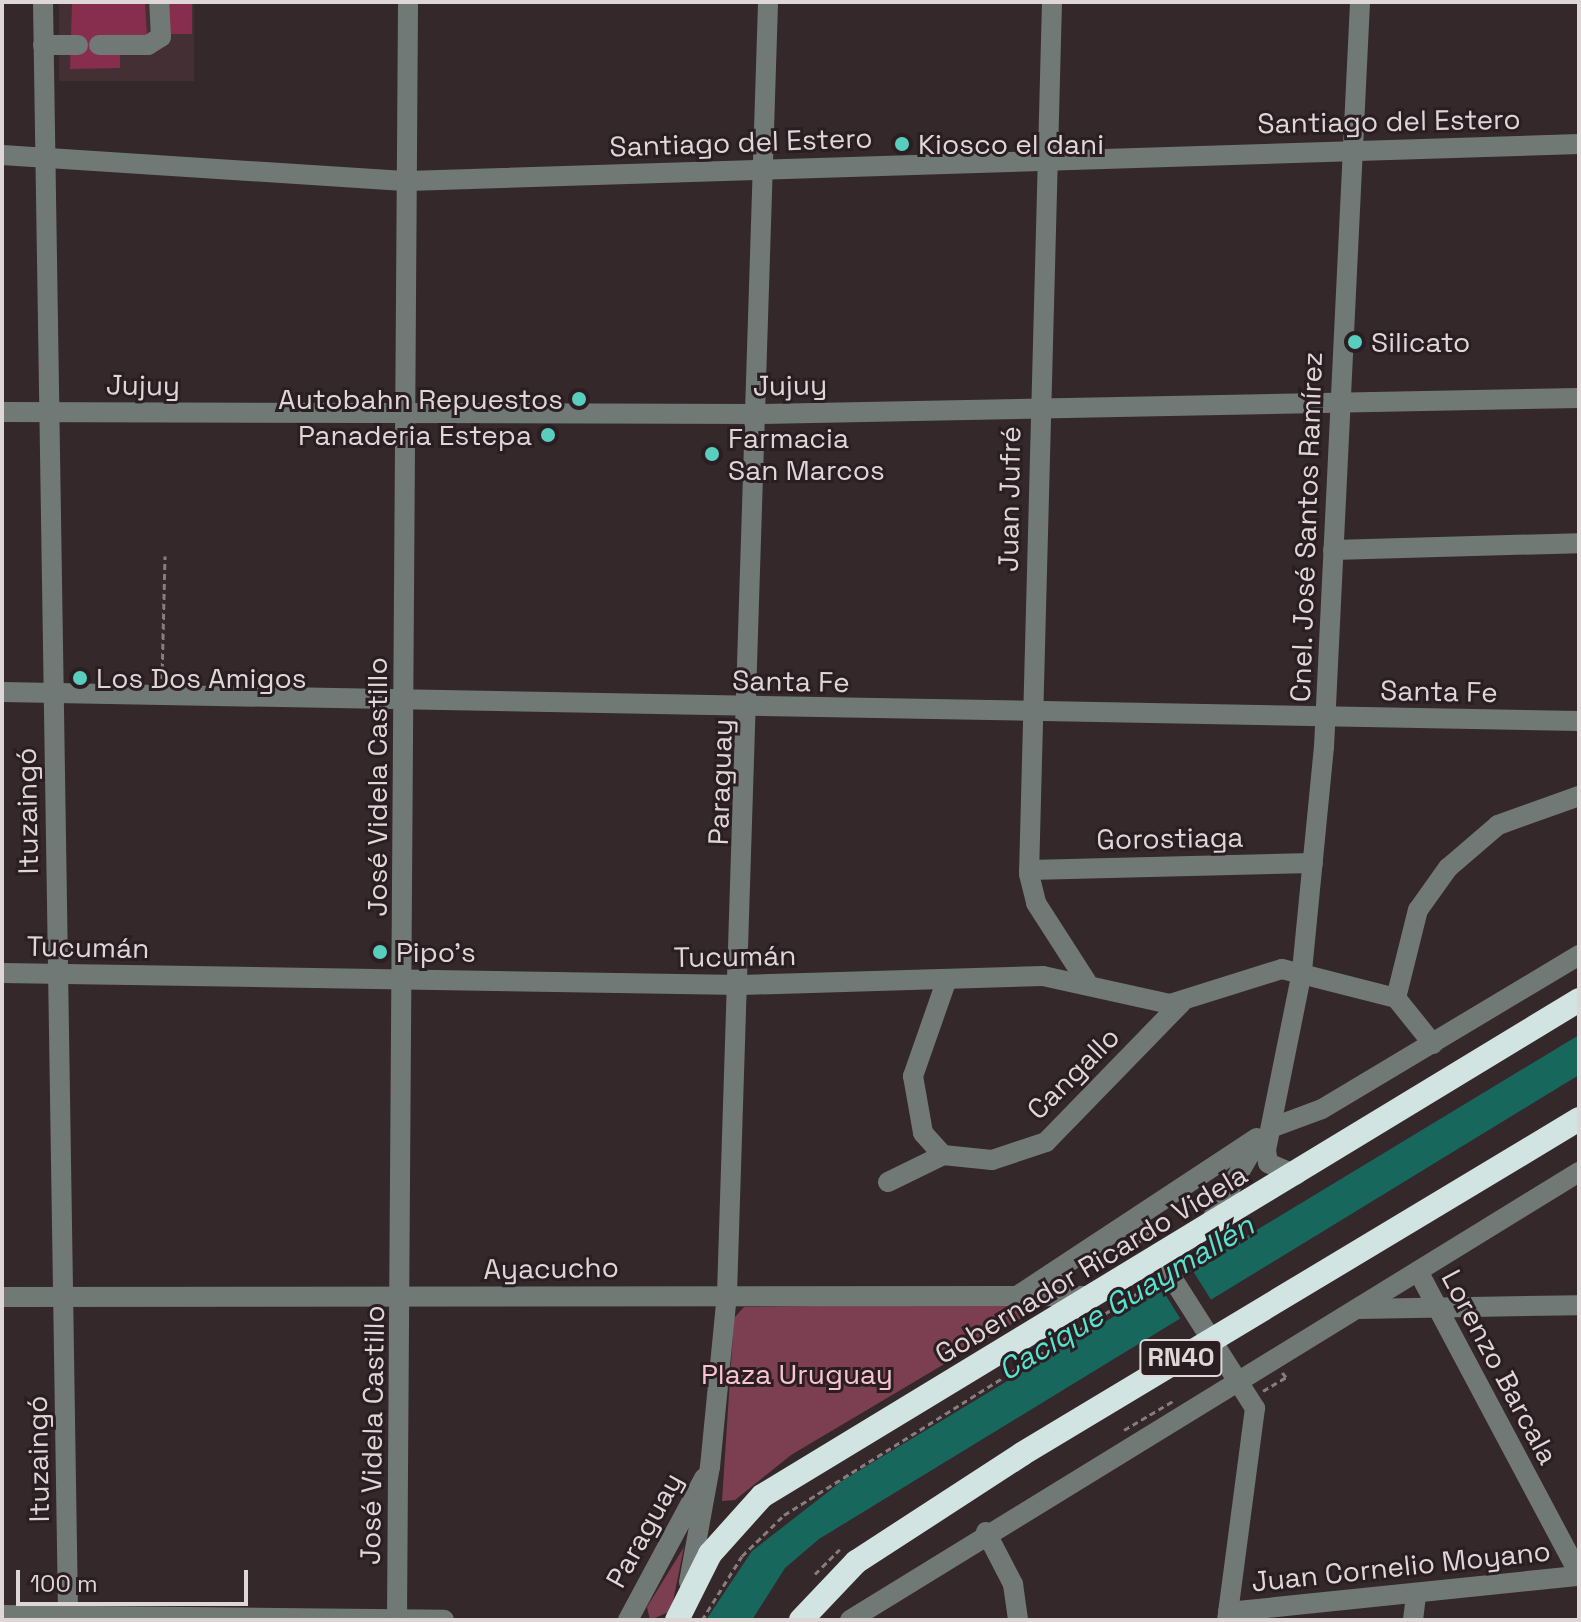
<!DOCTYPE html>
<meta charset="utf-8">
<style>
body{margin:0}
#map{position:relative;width:1581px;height:1622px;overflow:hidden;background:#35282b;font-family:"Space Grotesk",sans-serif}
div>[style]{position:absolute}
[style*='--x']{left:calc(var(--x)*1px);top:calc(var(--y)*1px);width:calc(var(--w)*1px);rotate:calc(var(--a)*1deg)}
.built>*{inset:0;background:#432f34;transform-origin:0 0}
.green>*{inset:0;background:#7c3f52}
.water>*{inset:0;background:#17675d}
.pier>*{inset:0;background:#35282b;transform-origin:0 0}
.building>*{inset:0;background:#872e4e;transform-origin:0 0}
.path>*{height:3px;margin-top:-1.5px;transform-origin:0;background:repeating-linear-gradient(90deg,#877c7e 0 6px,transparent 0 10px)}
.minor>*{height:20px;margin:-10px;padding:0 10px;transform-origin:10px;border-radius:10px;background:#717977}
.highway>*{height:24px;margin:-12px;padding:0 12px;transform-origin:12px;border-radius:12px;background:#d2e4e1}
.dots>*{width:22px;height:22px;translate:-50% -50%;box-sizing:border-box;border:4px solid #2b1e22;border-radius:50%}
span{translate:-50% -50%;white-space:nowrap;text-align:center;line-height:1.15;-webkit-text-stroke:6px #2b1e22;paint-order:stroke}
.shield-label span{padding:2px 6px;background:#2b1e22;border:2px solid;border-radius:6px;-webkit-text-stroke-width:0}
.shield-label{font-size:26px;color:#dfd6d8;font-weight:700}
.street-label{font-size:28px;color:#dfd6d8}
.poi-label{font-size:28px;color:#dfd6d8}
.left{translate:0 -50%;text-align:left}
.right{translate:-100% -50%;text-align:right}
.park-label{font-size:28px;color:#f8c4d1}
.water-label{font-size:30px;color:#56e3d0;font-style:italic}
.frame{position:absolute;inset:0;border:4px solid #dfd6d8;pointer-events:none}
.scale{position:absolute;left:16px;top:1570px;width:232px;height:36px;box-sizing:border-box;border:4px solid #dfd6d8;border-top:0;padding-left:10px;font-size:24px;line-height:28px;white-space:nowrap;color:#dfd6d8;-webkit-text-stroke:6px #2b1e22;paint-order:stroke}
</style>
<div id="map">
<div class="built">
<div style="left:59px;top:2px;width:135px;height:79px"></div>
</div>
<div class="green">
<div style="clip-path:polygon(1023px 1303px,1027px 1312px,1020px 1319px,791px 1455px,735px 1500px,722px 1501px,734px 1318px,744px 1307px)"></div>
<div style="clip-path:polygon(684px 1547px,671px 1611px,650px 1620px,647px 1607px)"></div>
</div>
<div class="water">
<div style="clip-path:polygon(1579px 1035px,1579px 1075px,819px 1539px,785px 1568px,752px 1620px,706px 1620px,752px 1551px,842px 1481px)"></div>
</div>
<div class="pier">
<div style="left:1193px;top:1271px;width:34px;height:36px;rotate:58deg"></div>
</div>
<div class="building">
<div style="clip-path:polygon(72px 2px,145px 2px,147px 37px,120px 52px,120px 68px,70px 69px)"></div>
<div style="left:169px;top:2px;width:23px;height:32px"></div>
</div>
<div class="path">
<div style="--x:162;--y:679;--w:123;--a:-88.6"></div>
<div style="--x:1177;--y:1212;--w:28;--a:-27"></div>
<div style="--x:1137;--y:1244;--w:21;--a:-45"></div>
<div style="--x:1263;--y:1391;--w:27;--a:-31"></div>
<div style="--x:1286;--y:1377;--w:6;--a:-129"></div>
<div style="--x:1124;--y:1430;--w:57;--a:-30.6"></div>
<div style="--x:815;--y:1574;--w:35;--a:-45"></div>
<div style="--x:702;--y:1620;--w:75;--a:-58"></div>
<div style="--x:742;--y:1556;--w:59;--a:-44.3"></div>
<div style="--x:784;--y:1515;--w:437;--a:-32.1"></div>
</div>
<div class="minor">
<div style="--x:43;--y:2;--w:1618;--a:89.11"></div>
<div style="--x:1052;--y:2;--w:872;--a:91.51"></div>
<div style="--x:1029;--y:874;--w:30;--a:76"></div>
<div style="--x:1036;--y:903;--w:93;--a:57.3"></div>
<div style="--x:43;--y:45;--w:35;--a:0"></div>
<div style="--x:99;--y:45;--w:49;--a:0"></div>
<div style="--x:148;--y:45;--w:15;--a:-32"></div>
<div style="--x:161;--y:37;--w:35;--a:-93"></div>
<div style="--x:2;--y:155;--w:407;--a:3.7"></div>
<div style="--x:408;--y:181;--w:1172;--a:-1.81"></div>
<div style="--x:2;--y:412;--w:755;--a:0.15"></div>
<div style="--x:757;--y:414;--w:822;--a:-1.12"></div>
<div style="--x:1333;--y:550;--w:246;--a:-1.6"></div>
<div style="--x:2;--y:692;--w:1577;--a:1.05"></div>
<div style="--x:1029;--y:870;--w:284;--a:-1.4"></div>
<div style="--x:2;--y:973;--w:739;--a:0.93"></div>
<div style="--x:741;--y:985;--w:302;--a:-1.7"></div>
<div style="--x:1043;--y:976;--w:130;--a:12.4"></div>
<div style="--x:1170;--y:1004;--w:117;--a:-17.4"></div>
<div style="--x:1282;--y:969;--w:118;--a:14.3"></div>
<div style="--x:1396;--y:998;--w:59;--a:51.2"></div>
<div style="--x:947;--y:979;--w:103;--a:109.3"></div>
<div style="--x:913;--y:1076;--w:58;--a:80"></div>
<div style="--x:923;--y:1133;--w:30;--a:48"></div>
<div style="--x:943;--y:1155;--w:49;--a:5.8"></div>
<div style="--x:992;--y:1160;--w:57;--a:-18.4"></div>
<div style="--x:1046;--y:1142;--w:194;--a:-45.8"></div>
<div style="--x:1396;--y:998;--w:91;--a:-76"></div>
<div style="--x:1418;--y:910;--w:52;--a:-54.5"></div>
<div style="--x:1448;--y:868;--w:66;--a:-40.7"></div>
<div style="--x:1498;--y:825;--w:86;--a:-19.7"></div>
<div style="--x:1271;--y:1128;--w:54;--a:-20.4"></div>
<div style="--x:1322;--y:1109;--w:300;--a:-30.9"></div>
<div style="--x:1296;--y:1175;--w:30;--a:-157"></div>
<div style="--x:1268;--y:1163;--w:13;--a:-99"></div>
<div style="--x:1266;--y:1150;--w:183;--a:-78.6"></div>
<div style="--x:1302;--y:971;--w:225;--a:-84.4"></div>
<div style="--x:1324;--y:747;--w:746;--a:-87.23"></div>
<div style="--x:888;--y:1182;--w:61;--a:-26.1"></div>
<div style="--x:1208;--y:1226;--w:91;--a:-59.8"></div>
<div style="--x:1160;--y:1259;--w:177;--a:57.5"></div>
<div style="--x:1255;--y:1408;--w:214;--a:97.5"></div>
<div style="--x:1418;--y:1271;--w:343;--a:62"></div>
<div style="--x:1017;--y:1296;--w:287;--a:-33.4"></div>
<div style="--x:2;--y:1297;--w:1092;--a:-0.05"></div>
<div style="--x:1359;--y:1309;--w:220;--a:-1"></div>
<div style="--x:986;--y:1532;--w:59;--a:62.6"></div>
<div style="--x:1013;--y:1584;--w:36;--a:82"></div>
<div style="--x:689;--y:1582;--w:117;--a:-79.7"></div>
<div style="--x:710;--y:1467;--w:174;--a:-84.4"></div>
<div style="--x:727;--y:1294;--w:1293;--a:-88.18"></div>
<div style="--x:1228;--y:1612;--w:353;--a:-5.9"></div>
<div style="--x:2;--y:1615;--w:442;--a:0.6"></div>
<div style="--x:397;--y:1620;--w:1618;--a:-89.61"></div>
<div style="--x:628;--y:1620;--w:161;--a:-61.8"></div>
<div style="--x:850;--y:1620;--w:856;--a:-31.57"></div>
<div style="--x:1413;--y:1620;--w:26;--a:-83"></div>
</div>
<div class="highway">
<div style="--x:677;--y:1620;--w:74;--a:-63.4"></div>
<div style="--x:710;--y:1554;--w:78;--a:-48.1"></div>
<div style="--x:762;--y:1496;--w:956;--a:-31.26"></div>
<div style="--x:801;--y:1620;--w:80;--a:-46.5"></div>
<div style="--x:856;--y:1562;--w:198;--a:-33"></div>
<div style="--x:1022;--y:1454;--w:650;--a:-31.02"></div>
</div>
<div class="dots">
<div style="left:902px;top:144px;background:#5acebe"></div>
<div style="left:1355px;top:342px;background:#5acebe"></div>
<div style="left:579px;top:399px;background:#5acebe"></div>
<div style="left:548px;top:435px;background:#5acebe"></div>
<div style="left:712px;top:454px;background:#5acebe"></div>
<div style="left:80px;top:678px;background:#5acebe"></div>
<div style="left:380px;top:952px;background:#5acebe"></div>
</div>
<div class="shield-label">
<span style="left:1181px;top:1358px">RN40</span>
</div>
<div class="street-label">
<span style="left:1389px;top:121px;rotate:-1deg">Santiago del Estero</span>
<span style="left:741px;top:142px;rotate:-2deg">Santiago del Estero</span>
<span style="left:143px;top:385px;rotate:1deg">Jujuy</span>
<span style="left:790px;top:385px;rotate:-1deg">Jujuy</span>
<span style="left:1009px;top:499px;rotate:-89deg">Juan Jufré</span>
<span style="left:1306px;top:527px;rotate:-88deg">Cnel. José Santos Ramírez</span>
<span style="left:791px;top:681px;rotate:1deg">Santa Fe</span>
<span style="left:1439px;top:691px;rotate:1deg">Santa Fe</span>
<span style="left:720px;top:782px;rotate:-88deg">Paraguay</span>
<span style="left:377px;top:787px;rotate:-90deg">José Videla Castillo</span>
<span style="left:27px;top:811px;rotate:-91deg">Ituzaingó</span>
<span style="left:1170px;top:838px;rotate:-1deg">Gorostiaga</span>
<span style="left:88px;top:947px;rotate:1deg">Tucumán</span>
<span style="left:735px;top:956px;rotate:-1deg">Tucumán</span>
<span style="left:1073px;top:1073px;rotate:-45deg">Cangallo</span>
<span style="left:1091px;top:1264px;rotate:-31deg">Gobernador Ricardo Videla</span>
<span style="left:551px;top:1268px;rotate:-1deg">Ayacucho</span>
<span style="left:1500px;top:1367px;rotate:62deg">Lorenzo Barcala</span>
<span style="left:372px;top:1435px;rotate:-89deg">José Videla Castillo</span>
<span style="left:38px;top:1459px;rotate:-91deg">Ituzaingó</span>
<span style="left:644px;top:1530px;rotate:-61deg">Paraguay</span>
<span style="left:1401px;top:1566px;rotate:-6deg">Juan Cornelio Moyano</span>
</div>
<div class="poi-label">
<span class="left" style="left:918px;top:144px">Kiosco el dani</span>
<span class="left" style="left:1371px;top:342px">Silicato</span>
<span class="right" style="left:563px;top:399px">Autobahn Repuestos</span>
<span class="right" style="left:532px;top:435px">Panaderia Estepa</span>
<span class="left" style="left:728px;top:454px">Farmacia<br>San Marcos</span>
<span class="left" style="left:96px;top:678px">Los Dos Amigos</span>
<span class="left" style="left:396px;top:952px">Pipo's</span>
</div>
<div class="park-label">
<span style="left:797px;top:1374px">Plaza Uruguay</span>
</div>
<div class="water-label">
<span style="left:1126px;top:1298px;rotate:-31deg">Cacique Guaymallén</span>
</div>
<div class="frame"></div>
<div class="scale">100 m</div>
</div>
